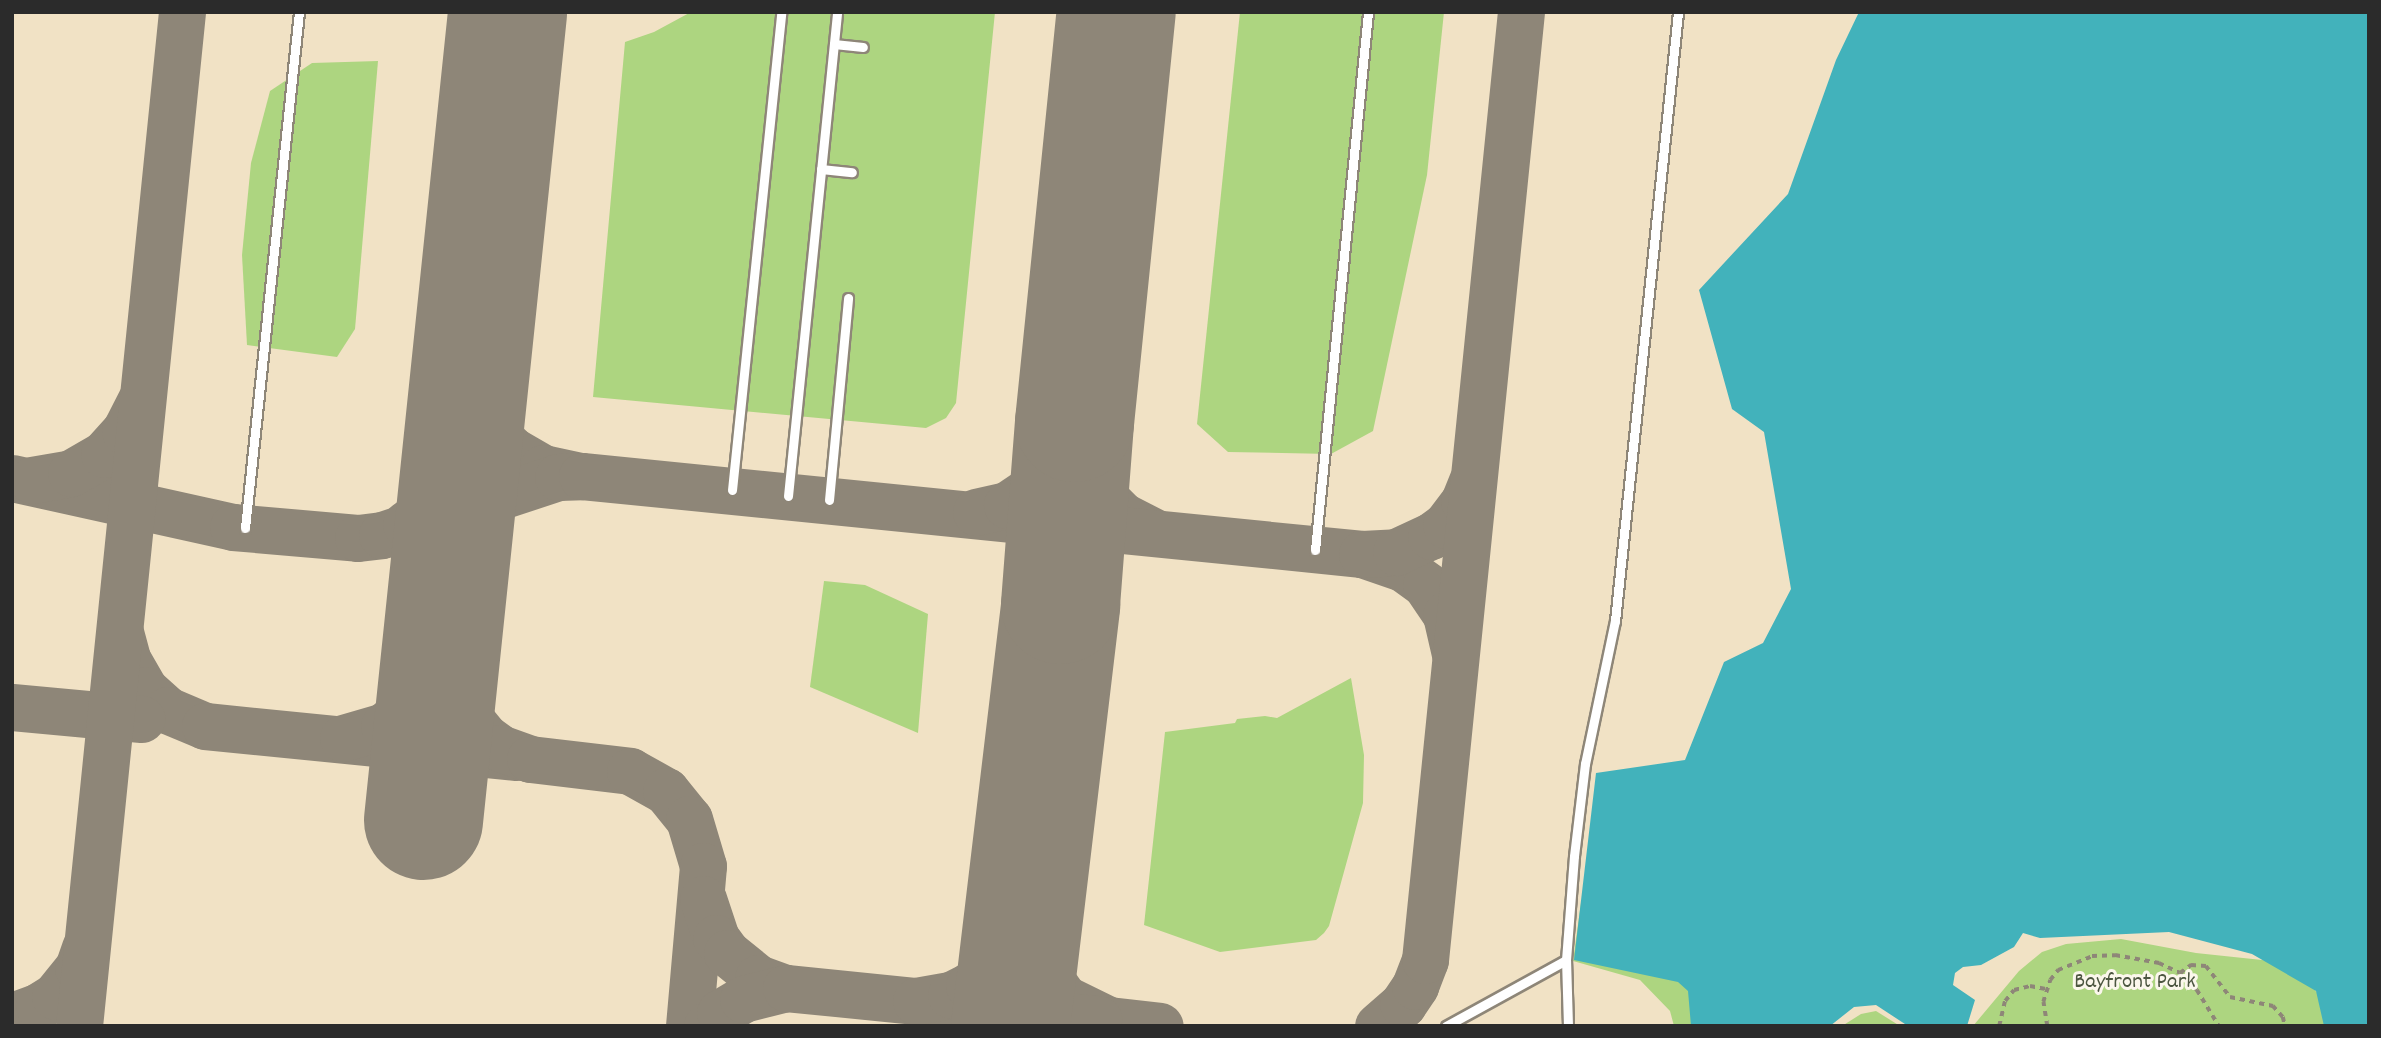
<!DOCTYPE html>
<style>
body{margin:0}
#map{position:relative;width:2381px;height:1038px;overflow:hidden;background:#f1e2c5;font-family:Dekko,sans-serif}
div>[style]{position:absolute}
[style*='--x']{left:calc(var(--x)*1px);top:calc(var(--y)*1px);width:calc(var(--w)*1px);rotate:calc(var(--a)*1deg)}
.green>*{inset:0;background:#add580}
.water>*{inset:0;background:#42b2bb}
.taxiway>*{height:47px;margin:-23.5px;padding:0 23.5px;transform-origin:23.5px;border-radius:23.5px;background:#8e8678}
.runway>*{height:119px;margin:-59.5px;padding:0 59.5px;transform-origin:59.5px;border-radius:59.5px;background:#8e8678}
.path>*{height:3.5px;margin-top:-1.75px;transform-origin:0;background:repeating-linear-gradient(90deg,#8e8678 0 5px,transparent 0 10px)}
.roads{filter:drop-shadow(2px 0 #8e8678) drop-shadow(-2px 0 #8e8678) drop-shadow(0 2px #8e8678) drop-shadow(0 -2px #8e8678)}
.lane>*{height:9px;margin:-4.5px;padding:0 4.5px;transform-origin:4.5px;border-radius:4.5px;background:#fff}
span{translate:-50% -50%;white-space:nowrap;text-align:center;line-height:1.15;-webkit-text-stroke:6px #fbf7ec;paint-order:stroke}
.park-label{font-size:23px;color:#4c5640}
.frame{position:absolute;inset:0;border:14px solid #2b2b2b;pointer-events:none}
</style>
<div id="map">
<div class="green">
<div style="clip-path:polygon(691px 12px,995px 12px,956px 403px,946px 418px,926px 428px,593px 397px,625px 42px,654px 32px)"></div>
<div style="clip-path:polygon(1240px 12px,1444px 12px,1427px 175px,1373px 431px,1331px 454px,1228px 452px,1197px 424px)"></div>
<div style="clip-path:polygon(378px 61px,355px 329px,337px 357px,247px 345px,242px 255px,251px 163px,270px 91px,312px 63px)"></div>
<div style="clip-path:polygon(824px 581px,865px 585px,928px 614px,918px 733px,810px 687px)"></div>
<div style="clip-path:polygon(1351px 678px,1364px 755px,1363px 803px,1329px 926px,1324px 933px,1316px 940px,1220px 952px,1144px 925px,1165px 732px,1235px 723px,1237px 719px,1265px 716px,1277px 718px)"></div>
<div style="clip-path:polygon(1581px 903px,1685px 971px,1701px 1026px,1674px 1026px,1670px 1011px,1640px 980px,1573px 961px)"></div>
<div style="clip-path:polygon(2121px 939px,2196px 953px,2291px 963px,2320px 996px,2328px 1026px,1973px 1026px,2019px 971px,2042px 952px,2066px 944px)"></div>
<div style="clip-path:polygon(1876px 1011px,1900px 1026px,1842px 1026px,1861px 1014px)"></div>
</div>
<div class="water">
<div style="clip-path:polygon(1859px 12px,2369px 12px,2369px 1026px,2324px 1026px,2316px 991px,2252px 954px,2169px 932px,2040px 938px,2023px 933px,2014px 947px,1981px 965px,1963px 967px,1955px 973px,1953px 985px,1975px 1000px,1967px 1026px,1908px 1026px,1876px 1005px,1854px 1007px,1830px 1026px,1691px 1026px,1688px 991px,1678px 982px,1574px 960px,1596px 773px,1685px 760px,1724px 662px,1763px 643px,1791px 589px,1764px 432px,1732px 409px,1699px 290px,1788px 194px,1836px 60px)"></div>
</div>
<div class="taxiway">
<div style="--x:475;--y:371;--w:28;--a:82"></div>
<div style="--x:479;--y:399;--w:23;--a:70"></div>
<div style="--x:487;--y:421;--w:20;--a:53"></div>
<div style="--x:499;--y:437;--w:18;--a:45"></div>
<div style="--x:512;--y:450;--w:36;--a:30"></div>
<div style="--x:543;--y:468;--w:38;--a:12"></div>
<div style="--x:1074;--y:422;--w:44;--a:76.9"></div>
<div style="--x:1084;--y:465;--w:30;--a:62"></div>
<div style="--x:1098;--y:491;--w:35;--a:45"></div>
<div style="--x:1123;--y:516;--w:34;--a:27"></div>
<div style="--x:12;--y:478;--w:226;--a:12.5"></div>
<div style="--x:233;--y:527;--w:125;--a:5"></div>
<div style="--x:358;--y:538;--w:24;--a:-7"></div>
<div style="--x:382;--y:535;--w:185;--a:-18.2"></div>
<div style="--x:558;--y:477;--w:24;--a:-2"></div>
<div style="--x:582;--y:476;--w:784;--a:5.71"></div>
<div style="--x:1362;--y:554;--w:43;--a:18.9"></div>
<div style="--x:1403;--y:568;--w:29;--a:36"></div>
<div style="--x:1426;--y:585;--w:36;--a:56"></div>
<div style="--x:1446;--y:615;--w:40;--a:77"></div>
<div style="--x:32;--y:480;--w:40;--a:-10"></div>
<div style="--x:71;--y:473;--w:38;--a:-30"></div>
<div style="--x:104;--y:454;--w:31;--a:-48"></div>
<div style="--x:125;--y:431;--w:34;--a:-63"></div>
<div style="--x:976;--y:512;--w:32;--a:-13"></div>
<div style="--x:1007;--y:505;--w:37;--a:-34"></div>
<div style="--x:1038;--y:484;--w:28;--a:-51"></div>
<div style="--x:1056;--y:462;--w:44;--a:-65.8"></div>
<div style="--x:406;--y:524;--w:27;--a:-36"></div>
<div style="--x:428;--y:508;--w:36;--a:-54"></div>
<div style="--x:449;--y:479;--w:29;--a:-72"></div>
<div style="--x:458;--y:451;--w:96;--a:-81.6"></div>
<div style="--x:1362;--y:554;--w:34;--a:-3"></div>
<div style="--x:1396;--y:552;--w:38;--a:-25"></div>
<div style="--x:1431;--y:536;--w:19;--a:-36"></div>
<div style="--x:1446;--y:525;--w:30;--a:-53"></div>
<div style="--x:1464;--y:501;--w:22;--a:-68"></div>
<div style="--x:120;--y:632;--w:28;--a:75"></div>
<div style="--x:127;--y:659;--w:36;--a:60"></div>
<div style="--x:145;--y:690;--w:30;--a:42"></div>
<div style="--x:167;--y:710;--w:41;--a:22.8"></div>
<div style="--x:205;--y:726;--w:313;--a:5.7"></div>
<div style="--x:444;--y:640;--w:46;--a:82.6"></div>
<div style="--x:450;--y:686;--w:20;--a:66"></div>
<div style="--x:458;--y:704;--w:43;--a:50.7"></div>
<div style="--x:485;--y:737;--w:19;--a:36"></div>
<div style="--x:500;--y:748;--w:32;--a:20"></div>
<div style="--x:530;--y:759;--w:101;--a:6.8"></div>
<div style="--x:630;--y:771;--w:41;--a:29.1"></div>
<div style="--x:666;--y:791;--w:36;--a:51"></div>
<div style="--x:689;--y:819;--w:49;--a:73.4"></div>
<div style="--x:703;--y:866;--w:161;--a:95"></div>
<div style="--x:12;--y:707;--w:130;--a:5.3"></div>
<div style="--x:343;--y:738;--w:43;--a:-16.3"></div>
<div style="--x:384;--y:726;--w:40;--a:-39"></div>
<div style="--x:415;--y:701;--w:68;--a:-64.6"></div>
<div style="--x:703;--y:899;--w:41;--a:71.6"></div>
<div style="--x:716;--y:938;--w:19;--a:54"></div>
<div style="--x:727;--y:953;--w:40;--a:39"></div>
<div style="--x:758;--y:978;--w:30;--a:20"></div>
<div style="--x:1023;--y:914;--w:49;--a:72.3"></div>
<div style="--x:1038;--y:961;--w:45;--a:54.9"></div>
<div style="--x:1064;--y:998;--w:50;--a:26.1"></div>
<div style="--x:1109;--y:1020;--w:51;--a:6.7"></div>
<div style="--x:931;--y:1003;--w:168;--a:5.5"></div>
<div style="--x:12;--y:1016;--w:29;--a:-20"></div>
<div style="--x:39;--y:1006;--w:19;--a:-32"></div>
<div style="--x:55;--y:996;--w:36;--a:-51"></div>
<div style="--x:78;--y:968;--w:21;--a:-71"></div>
<div style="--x:79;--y:1026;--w:1019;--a:-84.2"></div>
<div style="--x:707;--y:1026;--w:18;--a:-45"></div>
<div style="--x:720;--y:1013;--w:27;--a:-31"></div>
<div style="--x:743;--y:999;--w:44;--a:-14.3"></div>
<div style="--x:786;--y:988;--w:131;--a:5.7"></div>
<div style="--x:916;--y:1001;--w:36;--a:-10"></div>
<div style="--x:951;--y:995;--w:20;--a:-27"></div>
<div style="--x:969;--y:986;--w:34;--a:-40"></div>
<div style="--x:995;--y:964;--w:19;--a:-54"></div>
<div style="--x:1006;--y:949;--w:39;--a:-64"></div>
<div style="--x:1378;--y:1026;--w:33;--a:-41"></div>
<div style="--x:1403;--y:1004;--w:22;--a:-56"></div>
<div style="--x:1415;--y:986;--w:28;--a:-69"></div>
<div style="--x:1425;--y:960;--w:953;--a:-84.22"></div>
</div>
<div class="runway">
<div style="--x:423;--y:820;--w:812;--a:-84.06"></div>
<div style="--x:1010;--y:1026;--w:425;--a:-83.2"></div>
<div style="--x:1060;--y:604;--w:183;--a:-85.6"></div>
<div style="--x:1074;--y:422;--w:412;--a:-84.2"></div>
</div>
<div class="path">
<div style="--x:2180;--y:973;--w:14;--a:-36"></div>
<div style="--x:2191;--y:965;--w:15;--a:4"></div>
<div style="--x:2206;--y:966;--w:39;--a:52"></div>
<div style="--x:2230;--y:997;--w:44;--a:11.8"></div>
<div style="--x:2273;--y:1006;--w:15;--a:48"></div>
<div style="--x:2283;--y:1017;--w:9;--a:77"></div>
<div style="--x:1999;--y:1026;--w:26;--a:-77"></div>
<div style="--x:2005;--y:1001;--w:14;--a:-51"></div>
<div style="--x:2014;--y:990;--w:16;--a:-14"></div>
<div style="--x:2030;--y:986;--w:16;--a:11"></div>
<div style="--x:2047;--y:1026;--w:24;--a:-99"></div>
<div style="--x:2043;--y:1002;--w:23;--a:-72"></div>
<div style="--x:2050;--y:980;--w:13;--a:-51"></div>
<div style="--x:2058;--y:970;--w:37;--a:-22"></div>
<div style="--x:2092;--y:956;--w:23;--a:-2"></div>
<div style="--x:2115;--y:955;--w:45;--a:10.3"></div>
<div style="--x:2159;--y:963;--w:23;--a:25"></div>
<div style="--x:2180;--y:973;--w:24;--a:45"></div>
<div style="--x:2197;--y:990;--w:42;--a:58.6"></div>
</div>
<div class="roads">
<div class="lane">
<div style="--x:834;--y:44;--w:29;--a:6"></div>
<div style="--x:821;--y:169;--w:31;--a:6"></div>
<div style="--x:732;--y:490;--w:481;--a:-84.1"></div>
<div style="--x:788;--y:496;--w:486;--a:-84.2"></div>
<div style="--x:829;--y:500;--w:203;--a:-84.6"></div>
<div style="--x:245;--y:528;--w:519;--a:-84.03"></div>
<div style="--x:1315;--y:550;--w:541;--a:-84.37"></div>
<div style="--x:1446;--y:1026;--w:137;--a:-28.8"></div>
<div style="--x:1568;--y:1026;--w:66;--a:-91.7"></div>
<div style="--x:1566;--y:960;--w:104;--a:-85.6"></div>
<div style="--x:1574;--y:856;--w:93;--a:-83.2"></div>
<div style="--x:1585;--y:764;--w:146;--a:-78.2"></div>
<div style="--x:1615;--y:621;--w:612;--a:-84.09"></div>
</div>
</div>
<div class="park-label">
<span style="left:2135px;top:983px">Bayfront Park</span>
</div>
<div class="frame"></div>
</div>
